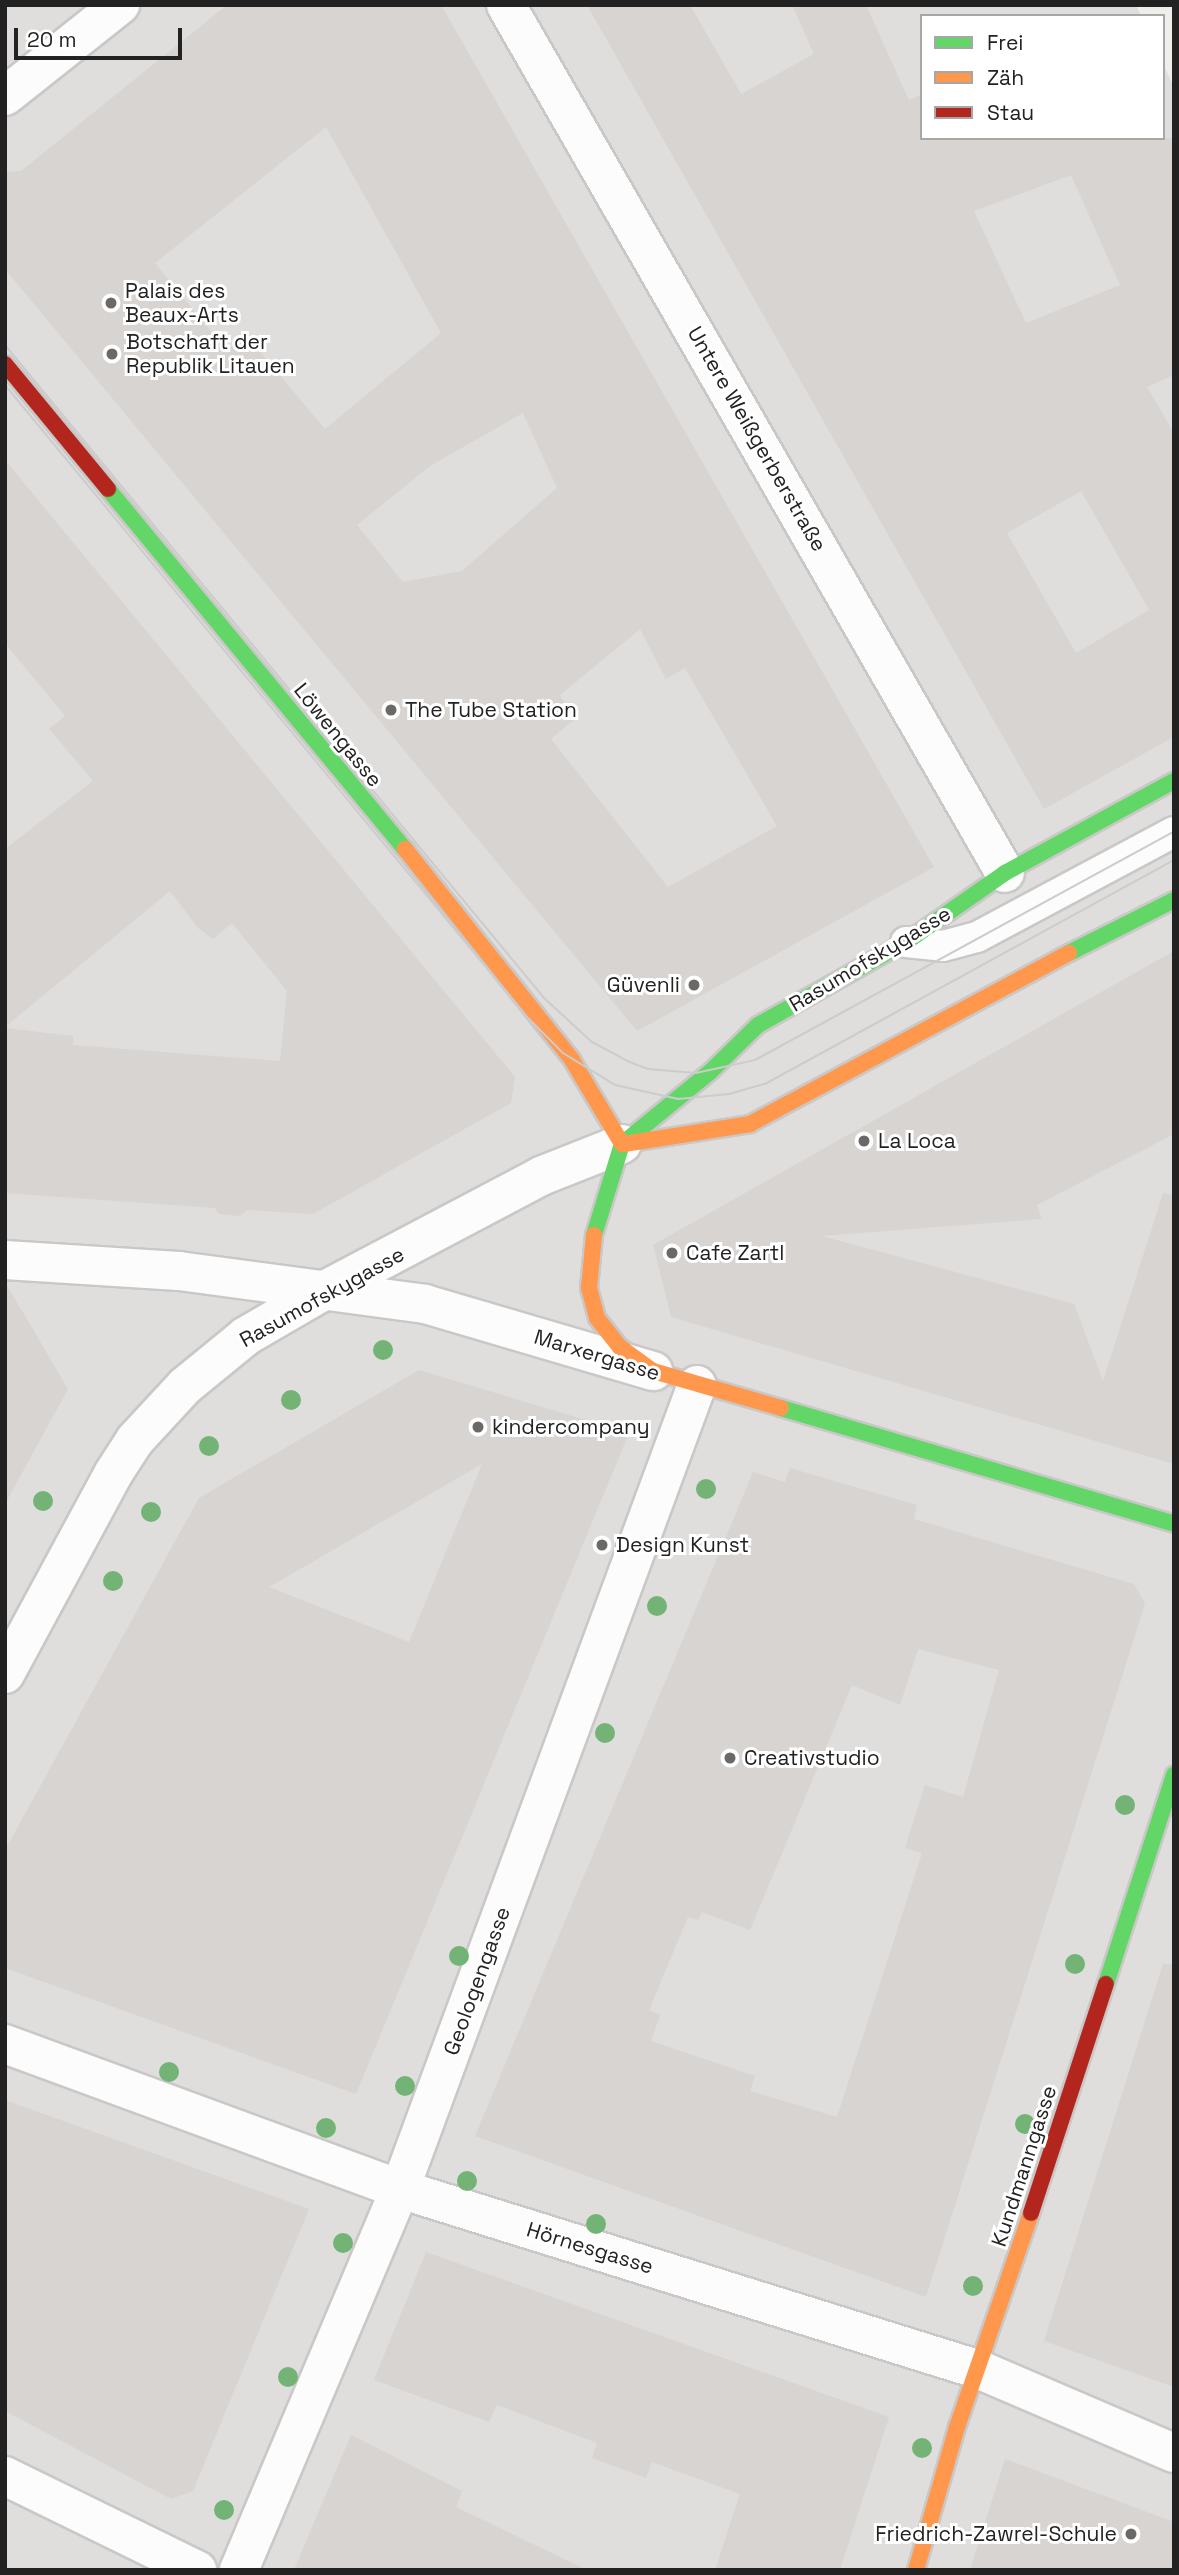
<!DOCTYPE html>
<meta charset="utf-8">
<style>
body{margin:0}
#map{position:relative;width:1179px;height:2575px;overflow:hidden;background:#f0eeeb;font-family:"Space Grotesk",sans-serif}
div>[style]{position:absolute}
[style*='--x']{left:calc(var(--x)*1px);top:calc(var(--y)*1px);width:calc(var(--w)*1px);rotate:calc(var(--a)*1deg)}
.residential>*{inset:0;background:#dfdedc}
.building>*{inset:0;background:#d7d4d2}
.roads{filter:drop-shadow(2px 0 #c9c8c7) drop-shadow(-2px 0 #c9c8c7) drop-shadow(0 2px #c9c8c7) drop-shadow(0 -2px #c9c8c7)}
.lane>*{height:30px;margin:-15px;padding:0 15px;transform-origin:15px;border-radius:15px;background:#fdfcfc}
.street>*{height:38px;margin:-19px;padding:0 19px;transform-origin:19px;border-radius:19px;background:#fdfcfc}
.fast>*{height:16px;margin:-8px;padding:0 8px;transform-origin:8px;border-radius:8px;background:#63d668}
.slow>*{height:16px;margin:-8px;padding:0 8px;transform-origin:8px;border-radius:8px;background:#ff974d}
.jam>*{height:16px;margin:-8px;padding:0 8px;transform-origin:8px;border-radius:8px;background:#b3261e}
.tram>*{height:2px;margin:-1px;padding:0 1px;transform-origin:1px;border-radius:1px;background:#ccc}
.trees>*{width:20px;height:20px;margin:-10px;border-radius:50%;background:#73b476}
.dots>*{width:19px;height:19px;translate:-50% -50%;box-sizing:border-box;border:4px solid #fff;border-radius:50%}
span{translate:-50% -50%;white-space:nowrap;text-align:center;line-height:1.15;-webkit-text-stroke:6px #fff;paint-order:stroke}
.poi-label{font-size:21px;color:#222}
.left{translate:0 -50%;text-align:left}
.right{translate:-100% -50%;text-align:right}
.street-label{font-size:21px;color:#222}
.frame{position:absolute;inset:0;border:7px solid #222;pointer-events:none}
.legend{position:absolute;left:920px;top:14px;width:245px;height:126px;box-sizing:border-box;background:#fff;border:2px solid #a7a7a7;margin:0;padding:9px 12px;list-style:none;font-size:21px;color:#222}
.legend li{display:flex;align-items:center;gap:14px;height:35px}
.legend b{width:35px;border:2px solid #a7a7a7}
.scale{position:absolute;left:14px;top:28px;width:168px;height:32px;box-sizing:border-box;border:4px solid #222;border-top:0;padding-left:9px;font-size:21px;line-height:24px;white-space:nowrap;color:#222;-webkit-text-stroke:5px #fff;paint-order:stroke}
</style>
<div id="map">
<div class="residential">
<div style="clip-path:polygon(5px 5px,1136px 5px,1141px 16px,922px 16px,922px 138px,1163px 138px,1163px 64px,1174px 87px,1174px 2570px,5px 2570px)"></div>
</div>
<div class="building">
<div style="clip-path:polygon(evenodd,227px 5px,441px 5px,934px 867px,637px 1031px,5px 269px,5px 172px,21px 171px,227px 5px,326px 127px,441px 333px,325px 429px,245px 334px,227px 351px,155px 263px,326px 127px,227px 5px,523px 413px,557px 488px,462px 571px,403px 582px,357px 525px,430px 466px,523px 413px,227px 5px,640px 629px,666px 679px,685px 668px,777px 826px,668px 887px,551px 739px,575px 719px,560px 695px,640px 629px)"></div>
<div style="clip-path:polygon(evenodd,587px 5px,690px 5px,741px 94px,814px 54px,792px 5px,866px 5px,909px 100px,922px 94px,922px 138px,1174px 138px,1174px 375px,1147px 387px,1174px 433px,1174px 737px,1044px 809px,587px 5px,1071px 175px,1120px 285px,1026px 323px,974px 211px,1071px 175px,587px 5px,1081px 491px,1149px 610px,1076px 653px,1007px 533px,1081px 491px)"></div>
<div style="clip-path:polygon(5px 460px,515px 1077px,511px 1103px,313px 1214px,247px 1210px,240px 1216px,218px 1214px,215px 1208px,5px 1193px,5px 1028px,73px 1036px,73px 1045px,280px 1061px,287px 991px,232px 923px,213px 939px,198px 928px,170px 891px,5px 1027px,5px 849px,93px 781px,49px 729px,65px 716px,5px 643px)"></div>
<div style="clip-path:polygon(1174px 951px,1174px 1134px,1037px 1205px,1042px 1219px,822px 1236px,1074px 1304px,1103px 1381px,1163px 1193px,1174px 1195px,1174px 1464px,671px 1317px,653px 1245px)"></div>
<div style="clip-path:polygon(5px 1282px,68px 1389px,5px 1504px)"></div>
<div style="clip-path:polygon(evenodd,419px 1370px,629px 1433px,356px 2094px,5px 1968px,5px 1850px,199px 1498px,419px 1370px,482px 1464px,409px 1642px,269px 1587px,482px 1464px)"></div>
<div style="clip-path:polygon(evenodd,790px 1468px,917px 1505px,914px 1519px,1134px 1584px,1145px 1604px,926px 2297px,475px 2136px,753px 1472px,785px 1482px,790px 1468px,918px 1649px,999px 1670px,963px 1797px,925px 1785px,905px 1848px,922px 1853px,837px 2117px,750px 2091px,755px 2076px,651px 2041px,660px 2015px,649px 2010px,688px 1917px,698px 1920px,702px 1912px,750px 1930px,852px 1685px,900px 1705px,918px 1649px)"></div>
<div style="clip-path:polygon(1163px 1964px,1174px 1965px,1174px 2387px,1044px 2341px)"></div>
<div style="clip-path:polygon(5px 2100px,309px 2209px,193px 2491px,171px 2499px,5px 2411px)"></div>
<div style="clip-path:polygon(426px 2252px,889px 2417px,840px 2570px,715px 2570px,740px 2494px,652px 2462px,646px 2478px,592px 2458px,597px 2443px,497px 2405px,489px 2422px,374px 2380px)"></div>
<div style="clip-path:polygon(351px 2435px,462px 2491px,456px 2507px,587px 2570px,294px 2570px)"></div>
<div style="clip-path:polygon(1005px 2459px,1174px 2522px,1174px 2570px,970px 2570px)"></div>
</div>
<div class="roads">
<div class="lane">
<div style="--x:906;--y:942;--w:37;--a:6"></div>
<div style="--x:943;--y:946;--w:35;--a:-15"></div>
<div style="--x:977;--y:937;--w:223;--a:-28.1"></div>
</div>
<div class="street">
<div style="--x:506;--y:5;--w:1001;--a:60.11"></div>
<div style="--x:5;--y:96;--w:147;--a:-38.4"></div>
<div style="--x:5;--y:1260;--w:174;--a:3.6"></div>
<div style="--x:179;--y:1271;--w:248;--a:7.6"></div>
<div style="--x:425;--y:1304;--w:238;--a:16.4"></div>
<div style="--x:5;--y:1674;--w:227;--a:-61.6"></div>
<div style="--x:113;--y:1474;--w:40;--a:-57.1"></div>
<div style="--x:135;--y:1440;--w:74;--a:-47.2"></div>
<div style="--x:185;--y:1386;--w:79;--a:-39.3"></div>
<div style="--x:246;--y:1336;--w:94;--a:-30.1"></div>
<div style="--x:327;--y:1289;--w:242;--a:-27.8"></div>
<div style="--x:541;--y:1176;--w:87;--a:-21.6"></div>
<div style="--x:5;--y:2044;--w:421;--a:20.2"></div>
<div style="--x:400;--y:2189;--w:608;--a:17.33"></div>
<div style="--x:980;--y:2370;--w:211;--a:23.2"></div>
<div style="--x:5;--y:2476;--w:214;--a:26.1"></div>
<div style="--x:239;--y:2570;--w:414;--a:-67.1"></div>
<div style="--x:400;--y:2189;--w:857;--a:-69.73"></div>
</div>
<div class="fast">
<div style="--x:108;--y:489;--w:467;--a:50.5"></div>
<div style="--x:1069;--y:953;--w:118;--a:-26.8"></div>
<div style="--x:594;--y:1235;--w:95;--a:-72.9"></div>
<div style="--x:622;--y:1144;--w:114;--a:-39.3"></div>
<div style="--x:710;--y:1072;--w:67;--a:-44.4"></div>
<div style="--x:758;--y:1025;--w:170;--a:-29.3"></div>
<div style="--x:906;--y:942;--w:121;--a:-34.9"></div>
<div style="--x:1005;--y:873;--w:192;--a:-28.6"></div>
<div style="--x:781;--y:1408;--w:410;--a:16.4"></div>
<div style="--x:1106;--y:1984;--w:220;--a:-72"></div>
</div>
<div class="slow">
<div style="--x:405;--y:849;--w:269;--a:51.6"></div>
<div style="--x:572;--y:1060;--w:98;--a:59.2"></div>
<div style="--x:624;--y:1144;--w:128;--a:-9"></div>
<div style="--x:750;--y:1124;--w:362;--a:-28.2"></div>
<div style="--x:594;--y:1235;--w:53;--a:95.4"></div>
<div style="--x:589;--y:1288;--w:31;--a:75"></div>
<div style="--x:597;--y:1318;--w:37;--a:52"></div>
<div style="--x:620;--y:1347;--w:41;--a:36"></div>
<div style="--x:653;--y:1371;--w:133;--a:16.1"></div>
<div style="--x:916;--y:2570;--w:149;--a:-74"></div>
<div style="--x:957;--y:2427;--w:226;--a:-70.9"></div>
</div>
<div class="jam">
<div style="--x:5;--y:364;--w:162;--a:50.5"></div>
<div style="--x:1031;--y:2213;--w:241;--a:-71.9"></div>
</div>
</div>
<div class="tram">
<div style="--x:5;--y:345;--w:847;--a:50.46"></div>
<div style="--x:544;--y:998;--w:65;--a:42.5"></div>
<div style="--x:592;--y:1042;--w:40;--a:28"></div>
<div style="--x:627;--y:1061;--w:22;--a:21"></div>
<div style="--x:648;--y:1069;--w:48;--a:4.8"></div>
<div style="--x:696;--y:1073;--w:60;--a:-12.4"></div>
<div style="--x:755;--y:1060;--w:477;--a:-28.6"></div>
<div style="--x:5;--y:385;--w:821;--a:50.44"></div>
<div style="--x:528;--y:1018;--w:49;--a:45"></div>
<div style="--x:563;--y:1053;--w:61;--a:31.6"></div>
<div style="--x:615;--y:1085;--w:65;--a:12.5"></div>
<div style="--x:678;--y:1099;--w:51;--a:-5.6"></div>
<div style="--x:729;--y:1094;--w:37;--a:-16"></div>
<div style="--x:765;--y:1084;--w:466;--a:-28.7"></div>
</div>
<div class="trees">
<div style="left:383px;top:1350px"></div>
<div style="left:291px;top:1400px"></div>
<div style="left:209px;top:1446px"></div>
<div style="left:706px;top:1489px"></div>
<div style="left:43px;top:1501px"></div>
<div style="left:151px;top:1512px"></div>
<div style="left:113px;top:1581px"></div>
<div style="left:657px;top:1606px"></div>
<div style="left:605px;top:1733px"></div>
<div style="left:1125px;top:1805px"></div>
<div style="left:459px;top:1956px"></div>
<div style="left:1075px;top:1964px"></div>
<div style="left:169px;top:2072px"></div>
<div style="left:405px;top:2086px"></div>
<div style="left:1025px;top:2124px"></div>
<div style="left:326px;top:2128px"></div>
<div style="left:467px;top:2181px"></div>
<div style="left:596px;top:2224px"></div>
<div style="left:343px;top:2243px"></div>
<div style="left:973px;top:2286px"></div>
<div style="left:288px;top:2377px"></div>
<div style="left:922px;top:2448px"></div>
<div style="left:224px;top:2510px"></div>
</div>
<div class="dots">
<div style="left:111px;top:303px;background:#6a6968"></div>
<div style="left:112px;top:354px;background:#6a6968"></div>
<div style="left:391px;top:710px;background:#6a6968"></div>
<div style="left:694px;top:985px;background:#6a6968"></div>
<div style="left:864px;top:1141px;background:#6a6968"></div>
<div style="left:672px;top:1253px;background:#6a6968"></div>
<div style="left:478px;top:1427px;background:#6a6968"></div>
<div style="left:602px;top:1545px;background:#6a6968"></div>
<div style="left:730px;top:1758px;background:#6a6968"></div>
<div style="left:1131px;top:2534px;background:#6a6968"></div>
</div>
<div class="poi-label">
<span class="left" style="left:125px;top:303px">Palais des<br>Beaux-Arts</span>
<span class="left" style="left:126px;top:354px">Botschaft der<br>Republik Litauen</span>
<span class="left" style="left:405px;top:710px">The Tube Station</span>
<span class="right" style="left:680px;top:985px">Güvenli</span>
<span class="left" style="left:878px;top:1141px">La Loca</span>
<span class="left" style="left:686px;top:1253px">Cafe Zartl</span>
<span class="left" style="left:492px;top:1427px">kindercompany</span>
<span class="left" style="left:616px;top:1545px">Design Kunst</span>
<span class="left" style="left:744px;top:1758px">Creativstudio</span>
<span class="right" style="left:1117px;top:2534px">Friedrich-Zawrel-Schule</span>
</div>
<div class="street-label">
<span style="left:757px;top:439px;rotate:60deg">Untere Weißgerberstraße</span>
<span style="left:338px;top:735px;rotate:51deg">Löwengasse</span>
<span style="left:870px;top:959px;rotate:-31deg">Rasumofskygasse</span>
<span style="left:322px;top:1297px;rotate:-29deg">Rasumofskygasse</span>
<span style="left:597px;top:1355px;rotate:17deg">Marxergasse</span>
<span style="left:477px;top:1981px;rotate:-70deg">Geologengasse</span>
<span style="left:1024px;top:2166px;rotate:-72deg">Kundmanngasse</span>
<span style="left:590px;top:2248px;rotate:17deg">Hörnesgasse</span>
</div>
<div class="frame"></div>
<ul class="legend">
<li><b style="height:9px;background:#63d668"></b>Frei</li>
<li><b style="height:9px;background:#ff974d"></b>Zäh</li>
<li><b style="height:9px;background:#b3261e"></b>Stau</li>
</ul>
<div class="scale">20 m</div>
</div>
